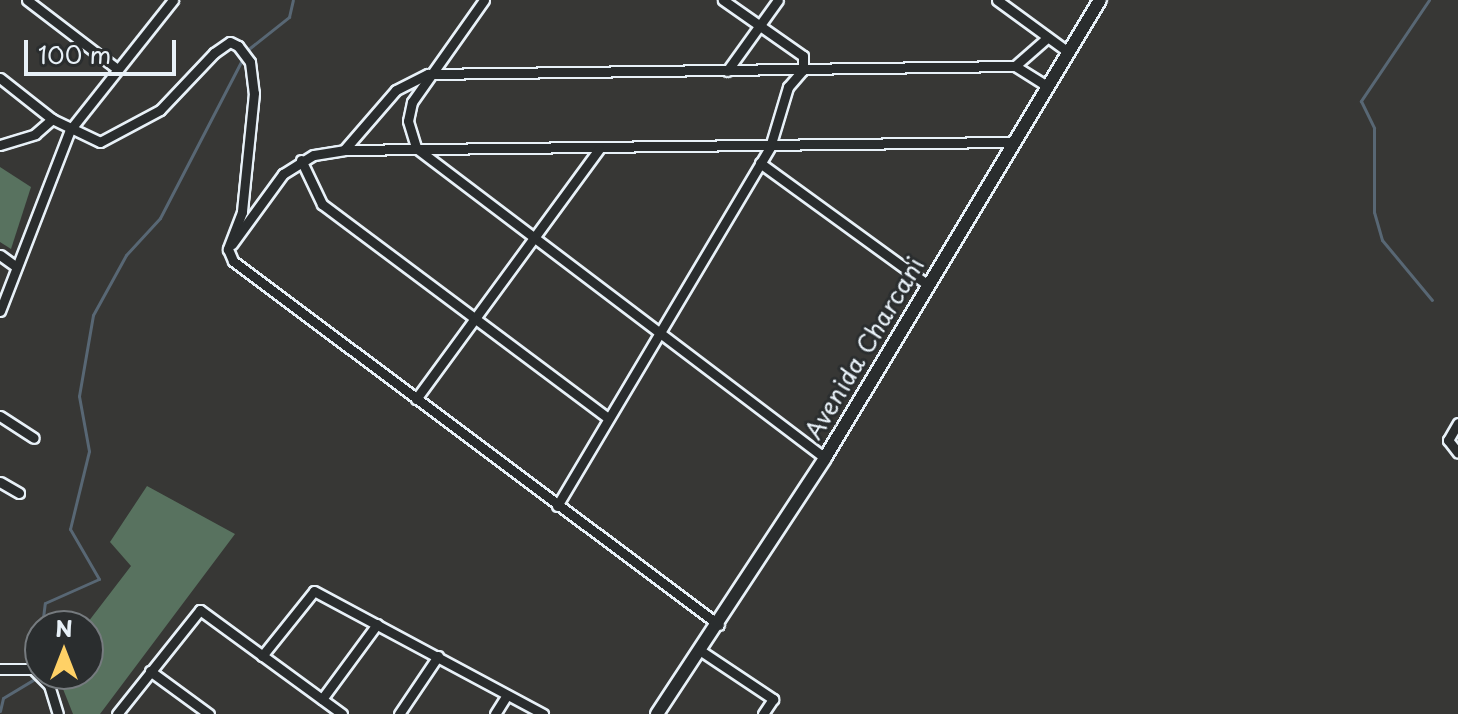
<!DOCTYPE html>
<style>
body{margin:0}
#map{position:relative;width:1458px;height:714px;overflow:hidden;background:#373735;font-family:"Playpen Sans",sans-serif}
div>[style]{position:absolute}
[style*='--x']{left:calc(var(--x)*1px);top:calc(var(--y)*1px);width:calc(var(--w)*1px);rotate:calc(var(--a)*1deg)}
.green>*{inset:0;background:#58725f}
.stream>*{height:3px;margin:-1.5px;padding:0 1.5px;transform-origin:1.5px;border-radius:1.5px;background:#586774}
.roads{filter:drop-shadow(2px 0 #e8f1f8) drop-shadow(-2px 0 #e8f1f8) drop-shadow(0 2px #e8f1f8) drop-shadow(0 -2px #e8f1f8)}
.street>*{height:9px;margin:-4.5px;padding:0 4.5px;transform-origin:4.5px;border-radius:4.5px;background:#2a2d2e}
.secondary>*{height:12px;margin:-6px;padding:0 6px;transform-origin:6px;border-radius:6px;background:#2a2d2e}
span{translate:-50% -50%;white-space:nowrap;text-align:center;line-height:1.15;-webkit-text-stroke:6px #2a2d2e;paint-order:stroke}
.street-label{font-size:24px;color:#e8f1f8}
.north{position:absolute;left:24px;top:610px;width:80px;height:80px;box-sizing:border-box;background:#2a2d2e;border:2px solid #767b7f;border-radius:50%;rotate:0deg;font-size:22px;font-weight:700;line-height:32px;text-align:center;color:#e8f1f8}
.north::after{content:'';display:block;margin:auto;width:28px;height:36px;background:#ffd166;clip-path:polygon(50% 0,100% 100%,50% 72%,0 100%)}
.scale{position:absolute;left:24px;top:40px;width:152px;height:36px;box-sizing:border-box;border:4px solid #e8f1f8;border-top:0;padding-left:10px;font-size:24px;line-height:28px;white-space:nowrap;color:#e8f1f8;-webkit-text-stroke:6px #2a2d2e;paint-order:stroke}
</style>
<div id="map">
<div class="green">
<div style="clip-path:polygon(0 167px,31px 187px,11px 249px,0 242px)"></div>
<div style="clip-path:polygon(147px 486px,235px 534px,100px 714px,73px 714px,57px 674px,88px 674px,85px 626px,131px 566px,110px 542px)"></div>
</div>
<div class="stream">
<div style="--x:1429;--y:0;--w:122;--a:124"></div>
<div style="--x:1361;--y:101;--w:30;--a:64"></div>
<div style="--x:1374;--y:128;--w:84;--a:90"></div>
<div style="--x:1374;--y:212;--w:29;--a:74"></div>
<div style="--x:1382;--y:240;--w:78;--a:50.2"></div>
<div style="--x:246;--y:51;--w:55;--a:-38.3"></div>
<div style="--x:289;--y:17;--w:17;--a:-77"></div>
<div style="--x:42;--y:626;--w:23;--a:-83"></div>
<div style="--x:45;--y:603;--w:59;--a:-24"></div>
<div style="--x:99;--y:579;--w:58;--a:-120.1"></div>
<div style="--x:70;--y:529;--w:80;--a:-76.3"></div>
<div style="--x:89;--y:451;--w:56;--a:-100.3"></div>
<div style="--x:79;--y:396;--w:82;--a:-80.2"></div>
<div style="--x:93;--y:315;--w:68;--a:-61.2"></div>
<div style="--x:126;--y:255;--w:50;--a:-47.4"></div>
<div style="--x:160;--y:218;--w:180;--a:-62.6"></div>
<div style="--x:0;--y:711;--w:13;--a:-77"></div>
<div style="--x:3;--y:698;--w:41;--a:-31"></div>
</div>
<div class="roads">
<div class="street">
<div style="--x:27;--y:0;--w:112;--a:37.4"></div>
<div style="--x:484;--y:0;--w:125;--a:125.2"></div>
<div style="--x:412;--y:102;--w:19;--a:102"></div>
<div style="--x:408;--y:121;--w:28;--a:73"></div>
<div style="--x:416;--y:148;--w:513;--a:37.16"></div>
<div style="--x:997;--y:0;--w:88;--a:36.2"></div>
<div style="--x:1015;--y:66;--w:36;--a:32"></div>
<div style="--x:727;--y:71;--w:87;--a:-54.3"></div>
<div style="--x:0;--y:78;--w:66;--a:38.3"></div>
<div style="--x:52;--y:119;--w:53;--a:25.6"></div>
<div style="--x:100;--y:142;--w:68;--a:-28.1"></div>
<div style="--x:160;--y:110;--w:79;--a:-46.5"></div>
<div style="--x:214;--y:53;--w:19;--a:-35"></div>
<div style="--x:230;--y:42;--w:9;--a:27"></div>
<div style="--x:238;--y:46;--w:20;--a:53"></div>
<div style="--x:250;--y:62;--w:31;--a:83"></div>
<div style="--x:254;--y:93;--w:120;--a:95.8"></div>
<div style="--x:242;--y:212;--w:40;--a:111"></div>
<div style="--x:228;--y:249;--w:13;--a:67"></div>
<div style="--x:233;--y:261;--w:607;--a:36.83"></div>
<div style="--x:0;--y:145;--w:37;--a:-17"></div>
<div style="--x:35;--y:134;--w:23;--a:-41"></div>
<div style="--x:344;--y:150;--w:79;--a:-49.1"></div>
<div style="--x:396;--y:90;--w:36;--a:-27"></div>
<div style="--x:428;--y:74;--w:587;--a:-0.78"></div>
<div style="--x:1015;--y:66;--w:43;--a:-41.2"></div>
<div style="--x:301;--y:160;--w:49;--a:64.5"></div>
<div style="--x:322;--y:204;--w:357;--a:36.8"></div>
<div style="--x:760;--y:163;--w:208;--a:36"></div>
<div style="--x:232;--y:244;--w:87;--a:-53.9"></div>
<div style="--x:283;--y:174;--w:36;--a:-32"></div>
<div style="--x:314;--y:155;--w:30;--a:-9"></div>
<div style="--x:344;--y:150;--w:666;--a:-0.69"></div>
<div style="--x:0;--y:255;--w:19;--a:36"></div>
<div style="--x:0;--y:311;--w:194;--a:-68.9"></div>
<div style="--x:70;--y:130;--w:166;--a:-51.6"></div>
<div style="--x:416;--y:399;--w:310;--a:-53.8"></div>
<div style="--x:0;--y:416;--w:40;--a:32.9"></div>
<div style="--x:1458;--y:423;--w:20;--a:120"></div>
<div style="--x:1448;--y:440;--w:16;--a:52"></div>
<div style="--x:0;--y:482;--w:22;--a:30"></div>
<div style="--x:557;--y:506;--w:417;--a:-59.3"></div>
<div style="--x:770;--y:147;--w:63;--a:-73.3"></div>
<div style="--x:788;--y:87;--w:23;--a:-49"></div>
<div style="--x:803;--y:70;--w:14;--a:-90"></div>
<div style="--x:803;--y:56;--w:98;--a:-145"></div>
<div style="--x:701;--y:651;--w:87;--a:33.7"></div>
<div style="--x:773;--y:699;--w:18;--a:124"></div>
<div style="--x:262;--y:656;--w:83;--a:-51.3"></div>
<div style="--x:314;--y:591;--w:260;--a:28.2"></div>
<div style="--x:0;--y:669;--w:33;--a:0"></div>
<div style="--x:33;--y:669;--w:23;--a:45"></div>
<div style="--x:49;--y:685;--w:30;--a:73"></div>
<div style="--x:150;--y:671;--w:73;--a:36.1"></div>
<div style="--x:322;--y:699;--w:93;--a:-53.7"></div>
<div style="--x:117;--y:714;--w:133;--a:-51.4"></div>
<div style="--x:200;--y:610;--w:176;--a:36.2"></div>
<div style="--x:399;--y:714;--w:70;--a:-56.1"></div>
<div style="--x:495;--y:714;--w:22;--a:-58"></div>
</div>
<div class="secondary">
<div style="--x:657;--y:714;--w:306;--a:-56.7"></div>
<div style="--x:825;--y:458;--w:534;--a:-59.02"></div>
</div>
</div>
<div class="street-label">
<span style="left:864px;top:348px;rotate:-59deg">Avenida Charcani</span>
</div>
<div class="north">N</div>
<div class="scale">100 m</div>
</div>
